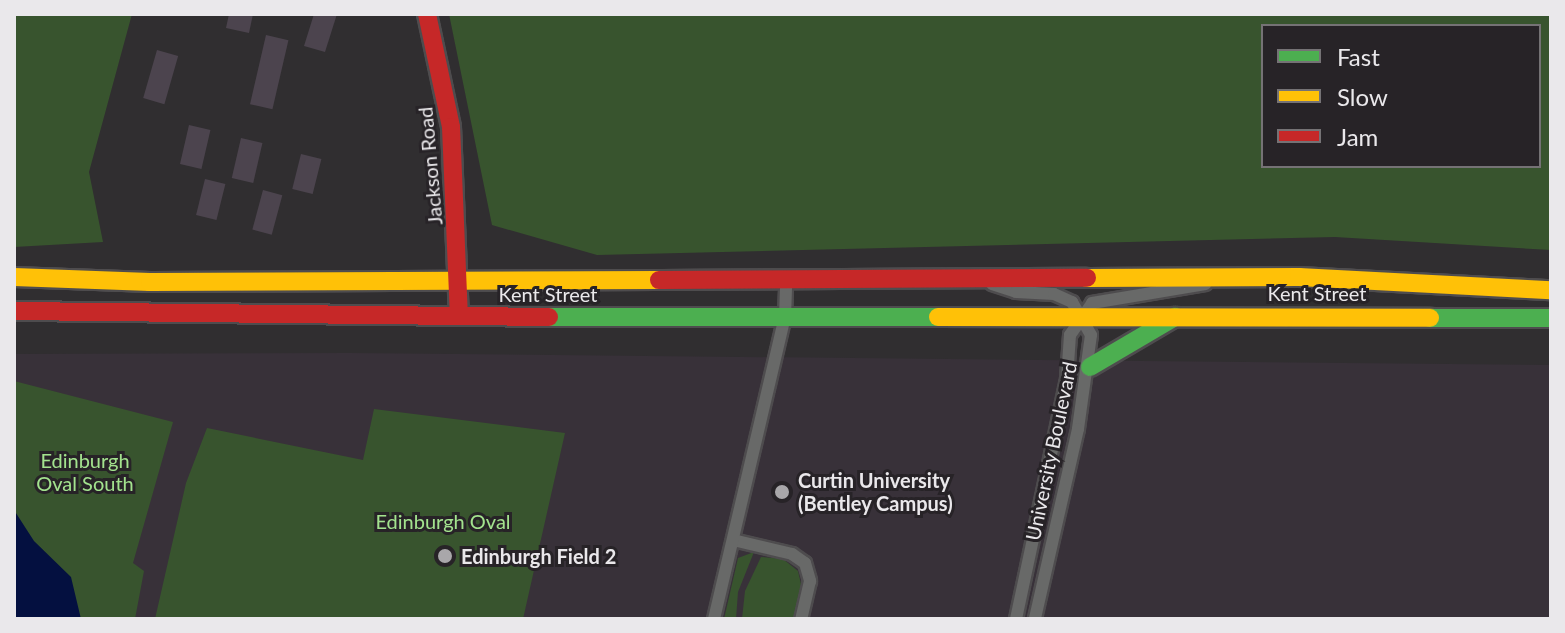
<!DOCTYPE html>
<style>
body{margin:0}
#map{position:relative;width:1565px;height:633px;overflow:hidden;background:#302e30;font-family:Lato,sans-serif}
div>[style]{position:absolute}
[style*='--x']{left:calc(var(--x)*1px);top:calc(var(--y)*1px);width:calc(var(--w)*1px);rotate:calc(var(--a)*1deg)}
.built>*{inset:0;background:#383139}
.green>*{inset:0;background:#38542e}
.water>*{inset:0;background:#041040}
.building>*{inset:0;background:#4c444e;transform-origin:0 0}
.roads{filter:drop-shadow(2px 0 #4e4c4e) drop-shadow(-2px 0 #4e4c4e) drop-shadow(0 2px #4e4c4e) drop-shadow(0 -2px #4e4c4e)}
.street>*{height:12px;margin:-6px;padding:0 6px;transform-origin:6px;border-radius:6px;background:#686968}
.fast>*{height:18px;margin:-9px;padding:0 9px;transform-origin:9px;border-radius:9px;background:#4caf50}
.slow>*{height:18px;margin:-9px;padding:0 9px;transform-origin:9px;border-radius:9px;background:#ffc107}
.jam>*{height:18px;margin:-9px;padding:0 9px;transform-origin:9px;border-radius:9px;background:#c62828}
.dots>*{width:22px;height:22px;translate:-50% -50%;box-sizing:border-box;border:4px solid #272327;border-radius:50%}
span{translate:-50% -50%;white-space:nowrap;text-align:center;line-height:1.15;-webkit-text-stroke:6px #272327;paint-order:stroke}
.street-label{font-size:20px;color:#eae8eb}
.park-label{font-size:20px;color:#a3e38e}
.poi-label{font-size:20px;color:#eae8eb;font-weight:700}
.left{translate:0 -50%;text-align:left}
.frame{position:absolute;inset:0;border:16px solid #eae8eb;pointer-events:none}
.legend{position:absolute;left:1261px;top:24px;width:280px;height:144px;box-sizing:border-box;background:#272327;border:2px solid #757275;margin:0;padding:10px 14px;list-style:none;font-size:24px;color:#eae8eb}
.legend li{display:flex;align-items:center;gap:16px;height:40px}
.legend b{width:40px;border:2px solid #757275}
</style>
<div id="map">
<div class="built">
<div style="clip-path:polygon(349px 353px,1551px 365px,1551px 619px,14px 619px,14px 354px)"></div>
</div>
<div class="green">
<div style="clip-path:polygon(14px 14px,132px 14px,89px 172px,103px 242px,14px 247px)"></div>
<div style="clip-path:polygon(evenodd,449px 14px,1551px 14px,1551px 250px,1335px 237px,597px 255px,492px 225px,449px 14px,1263px 26px,1539px 26px,1539px 166px,1263px 166px,1263px 26px)"></div>
<div style="clip-path:polygon(14px 381px,173px 422px,133px 563px,144px 571px,135px 619px,14px 619px)"></div>
<div style="clip-path:polygon(374px 409px,565px 433px,523px 619px,155px 619px,186px 483px,207px 428px,363px 460px)"></div>
<div style="clip-path:polygon(754px 552px,738px 592px,736px 619px,724px 619px,738px 558px)"></div>
<div style="clip-path:polygon(761px 557px,783px 559px,798px 571px,801px 584px,794px 619px,742px 619px,745px 591px)"></div>
</div>
<div class="water">
<div style="clip-path:polygon(14px 510px,34px 541px,71px 577px,81px 619px,14px 619px)"></div>
</div>
<div class="building">
<div style="clip-path:polygon(229px 14px,253px 14px,249px 33px,226px 28px)"></div>
<div style="clip-path:polygon(314px 14px,337px 14px,325px 52px,304px 46px)"></div>
<div style="left:266px;top:35px;width:23px;height:71px;rotate:13deg"></div>
<div style="left:157px;top:50px;width:22px;height:50px;rotate:16deg"></div>
<div style="left:189px;top:125px;width:22px;height:40px;rotate:13deg"></div>
<div style="left:241px;top:138px;width:22px;height:41px;rotate:13deg"></div>
<div style="left:301px;top:154px;width:21px;height:36px;rotate:14deg"></div>
<div style="left:205px;top:179px;width:21px;height:37px;rotate:14deg"></div>
<div style="left:263px;top:190px;width:20px;height:41px;rotate:15deg"></div>
</div>
<div class="roads">
<div class="street">
<div style="--x:992;--y:284;--w:25;--a:18"></div>
<div style="--x:1016;--y:292;--w:38;--a:3"></div>
<div style="--x:1054;--y:294;--w:20;--a:24"></div>
<div style="--x:1072;--y:302;--w:38;--a:60"></div>
<div style="--x:1091;--y:335;--w:95;--a:97.9"></div>
<div style="--x:1078;--y:429;--w:195;--a:102.8"></div>
<div style="--x:733;--y:540;--w:61;--a:13.3"></div>
<div style="--x:792;--y:554;--w:16;--a:35"></div>
<div style="--x:805;--y:563;--w:19;--a:74"></div>
<div style="--x:810;--y:581;--w:39;--a:103"></div>
<div style="--x:714;--y:619;--w:310;--a:-76.8"></div>
<div style="--x:785;--y:317;--w:38;--a:-88"></div>
<div style="--x:1016;--y:619;--w:245;--a:-78"></div>
<div style="--x:1067;--y:379;--w:44;--a:-86.1"></div>
<div style="--x:1070;--y:335;--w:39;--a:-55"></div>
<div style="--x:1092;--y:303;--w:115;--a:-9.5"></div>
</div>
<div class="fast">
<div style="--x:549;--y:317;--w:389;--a:0"></div>
<div style="--x:1430;--y:318;--w:121;--a:0"></div>
<div style="--x:1090;--y:367;--w:99;--a:-30.5"></div>
</div>
<div class="slow">
<div style="--x:14;--y:277;--w:136;--a:2.1"></div>
<div style="--x:150;--y:282;--w:509;--a:-0.23"></div>
<div style="--x:1087;--y:278;--w:212;--a:-0.3"></div>
<div style="--x:1299;--y:277;--w:252;--a:3"></div>
<div style="--x:938;--y:317;--w:492;--a:0.1"></div>
</div>
<div class="jam">
<div style="--x:427;--y:14;--w:116;--a:78"></div>
<div style="--x:451;--y:127;--w:189;--a:87.6"></div>
<div style="--x:659;--y:280;--w:428;--a:-0.3"></div>
<div style="--x:14;--y:311;--w:535;--a:0.64"></div>
</div>
</div>
<div class="dots">
<div style="left:782px;top:492px;background:#a9a7aa"></div>
<div style="left:445px;top:556px;background:#a9a7aa"></div>
</div>
<div class="street-label">
<span style="left:430px;top:166px;rotate:-95deg">Jackson Road</span>
<span style="left:1317px;top:293px">Kent Street</span>
<span style="left:548px;top:294px">Kent Street</span>
<span style="left:1051px;top:451px;rotate:-78deg">University Boulevard</span>
</div>
<div class="park-label">
<span style="left:85px;top:472px">Edinburgh<br>Oval South</span>
<span style="left:443px;top:521px">Edinburgh Oval</span>
</div>
<div class="poi-label">
<span class="left" style="left:798px;top:492px">Curtin University<br>(Bentley Campus)</span>
<span class="left" style="left:461px;top:556px">Edinburgh Field 2</span>
</div>
<div class="frame"></div>
<ul class="legend">
<li><b style="height:10px;background:#4caf50"></b>Fast</li>
<li><b style="height:10px;background:#ffc107"></b>Slow</li>
<li><b style="height:10px;background:#c62828"></b>Jam</li>
</ul>
</div>
